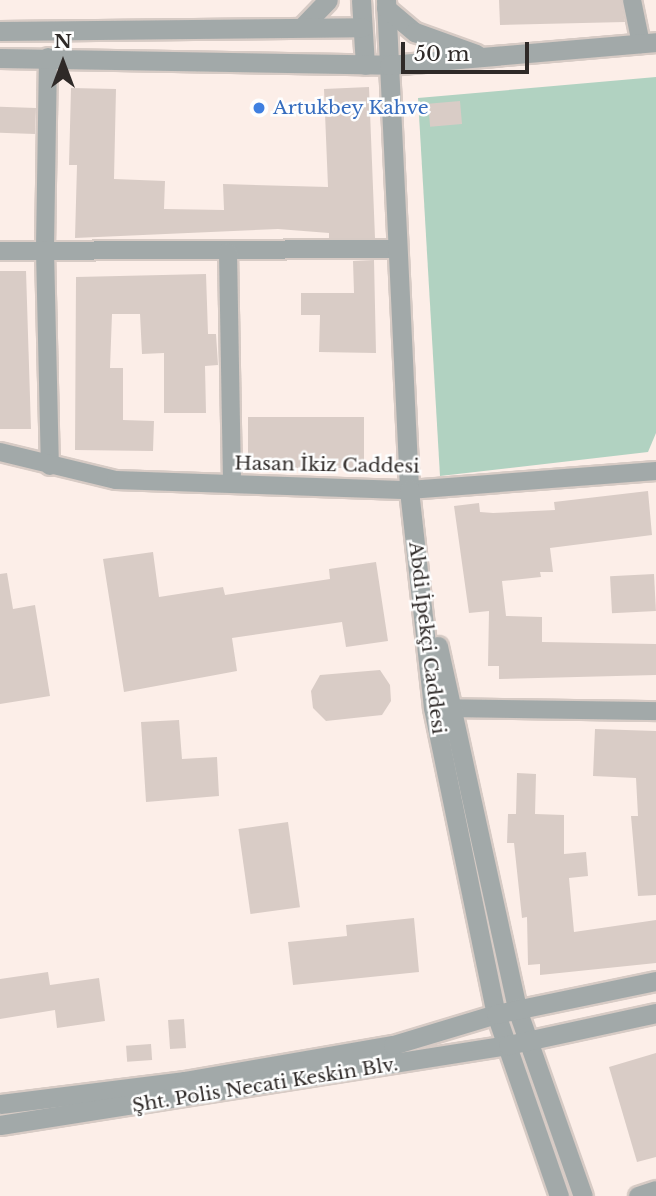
<!DOCTYPE html>
<meta charset="utf-8">
<style>
body{margin:0}
#map{position:relative;width:656px;height:1196px;overflow:hidden;background:#fceee8;font-family:"Libre Baskerville",serif}
div>[style]{position:absolute}
[style*='--x']{left:calc(var(--x)*1px);top:calc(var(--y)*1px);width:calc(var(--w)*1px);rotate:calc(var(--a)*1deg)}
.green>*{inset:0;background:#b1d2c1}
.building>*{inset:0;background:#d9ccc6;transform-origin:0 0}
.roads{filter:drop-shadow(2px 0 #d7cbc5) drop-shadow(-2px 0 #d7cbc5) drop-shadow(0 2px #d7cbc5) drop-shadow(0 -2px #d7cbc5)}
.minor>*{height:18px;margin:-9px;padding:0 9px;transform-origin:9px;border-radius:9px;background:#a2a9a9}
.tertiary>*{height:19px;margin:-9.5px;padding:0 9.5px;transform-origin:9.5px;border-radius:9.5px;background:#a2a9a9}
.dots>*{width:19px;height:19px;translate:-50% -50%;box-sizing:border-box;border:4px solid #fefefe;border-radius:50%}
span{translate:-50% -50%;white-space:nowrap;text-align:center;line-height:1.15;-webkit-text-stroke:5px #fefefe;paint-order:stroke}
.shop-label{font-size:19px;color:#366cbe}
.left{translate:0 -50%;text-align:left}
.street-label{font-size:19px;color:#2f2a28}
.north{position:absolute;left:28px;top:28px;width:70px;height:70px;-webkit-text-stroke:5px #fefefe;paint-order:stroke;rotate:0deg;font-size:19px;font-weight:700;line-height:28px;text-align:center;color:#2f2a28}
.north::after{content:'';display:block;margin:auto;width:24px;height:32px;background:#2f2a28;clip-path:polygon(50% 0,100% 100%,50% 72%,0 100%)}
.scale{position:absolute;left:401px;top:42px;width:128px;height:32px;box-sizing:border-box;border:4px solid #2f2a28;border-top:0;padding-left:9px;font-size:21px;line-height:24px;white-space:nowrap;color:#2f2a28;-webkit-text-stroke:5px #fefefe;paint-order:stroke}
</style>
<div id="map">
<div class="green">
<div style="clip-path:polygon(656px 77px,656px 433px,648px 452px,440px 476px,418px 98px)"></div>
</div>
<div class="building">
<div style="clip-path:polygon(499px 0,621px 0,625px 22px,500px 25px)"></div>
<div style="clip-path:polygon(369px 87px,375px 238px,329px 238px,329px 233px,278px 229px,75px 238px,77px 165px,69px 165px,71px 88px,116px 89px,114px 179px,165px 181px,164px 209px,224px 210px,223px 184px,328px 187px,324px 89px)"></div>
<div style="left:460px;top:101px;width:23px;height:32px;rotate:85deg"></div>
<div style="left:36px;top:108px;width:26px;height:36px;rotate:92deg"></div>
<div style="clip-path:polygon(374px 260px,376px 353px,319px 352px,320px 315px,301px 315px,301px 293px,354px 293px,353px 261px)"></div>
<div style="clip-path:polygon(0 271px,26px 271px,31px 429px,0 429px)"></div>
<div style="clip-path:polygon(206px 274px,208px 334px,216px 334px,218px 365px,205px 366px,206px 413px,164px 413px,164px 353px,142px 354px,140px 314px,112px 314px,110px 368px,123px 368px,123px 420px,154px 421px,153px 451px,75px 450px,76px 277px)"></div>
<div style="left:248px;top:417px;width:116px;height:51px"></div>
<div style="clip-path:polygon(648px 491px,652px 535px,550px 548px,553px 572px,540px 572px,541px 577px,502px 581px,506px 616px,542px 617px,542px 642px,656px 644px,656px 675px,499px 679px,499px 666px,488px 666px,489px 611px,469px 613px,454px 506px,479px 503px,480px 512px,493px 513px,555px 510px,554px 502px)"></div>
<div style="clip-path:polygon(153px 552px,159px 597px,223px 587px,225px 595px,330px 579px,329px 569px,376px 562px,388px 641px,346px 647px,342px 622px,232px 638px,237px 671px,124px 692px,103px 559px)"></div>
<div style="clip-path:polygon(7px 573px,13px 609px,35px 605px,50px 696px,0 704px,0 574px)"></div>
<div style="left:654px;top:574px;width:37px;height:44px;rotate:87deg"></div>
<div style="clip-path:polygon(380px 670px,390px 685px,391px 701px,382px 715px,326px 721px,313px 708px,311px 691px,320px 675px)"></div>
<div style="clip-path:polygon(179px 720px,182px 759px,217px 757px,219px 796px,146px 802px,141px 722px)"></div>
<div style="clip-path:polygon(595px 729px,656px 731px,656px 895px,638px 896px,631px 816px,638px 816px,636px 778px,593px 776px)"></div>
<div style="clip-path:polygon(517px 773px,536px 774px,535px 814px,564px 815px,564px 854px,586px 852px,588px 876px,569px 878px,574px 932px,656px 920px,656px 963px,540px 975px,540px 964px,528px 965px,527px 917px,522px 918px,514px 843px,507px 843px,508px 814px,516px 814px)"></div>
<div style="left:288px;top:822px;width:86px;height:50px;rotate:82deg"></div>
<div style="clip-path:polygon(414px 918px,419px 972px,293px 985px,288px 942px,347px 936px,346px 925px)"></div>
<div style="clip-path:polygon(48px 972px,50px 985px,99px 978px,105px 1021px,57px 1028px,55px 1010px,0 1019px,0 979px)"></div>
<div style="left:184px;top:1019px;width:29px;height:16px;rotate:86deg"></div>
<div style="left:151px;top:1044px;width:16px;height:25px;rotate:86deg"></div>
<div style="clip-path:polygon(656px 1053px,656px 1157px,637px 1162px,609px 1067px)"></div>
</div>
<div class="roads">
<div class="minor">
<div style="--x:632;--y:0;--w:45;--a:78.4"></div>
<div style="--x:48;--y:57;--w:193;--a:90.9"></div>
<div style="--x:45;--y:250;--w:216;--a:88.7"></div>
<div style="--x:0;--y:251;--w:395;--a:-0.3"></div>
<div style="--x:228;--y:252;--w:232;--a:89"></div>
<div style="--x:0;--y:452;--w:119;--a:13.6"></div>
<div style="--x:116;--y:480;--w:293;--a:2"></div>
<div style="--x:409;--y:490;--w:248;--a:-4.4"></div>
<div style="--x:439;--y:708;--w:217;--a:0.8"></div>
<div style="--x:638;--y:1196;--w:19;--a:-18"></div>
</div>
<div class="tertiary">
<div style="--x:361;--y:0;--w:65;--a:86.5"></div>
<div style="--x:386;--y:0;--w:491;--a:87.3"></div>
<div style="--x:409;--y:490;--w:219;--a:83.7"></div>
<div style="--x:433;--y:708;--w:312;--a:78.4"></div>
<div style="--x:496;--y:1014;--w:193;--a:70.9"></div>
<div style="--x:386;--y:8;--w:38;--a:40"></div>
<div style="--x:415;--y:32;--w:65;--a:19.8"></div>
<div style="--x:302;--y:27;--w:37;--a:-46"></div>
<div style="--x:0;--y:31;--w:362;--a:-0.6"></div>
<div style="--x:0;--y:58;--w:389;--a:1"></div>
<div style="--x:389;--y:65;--w:268;--a:-4.9"></div>
<div style="--x:438;--y:646;--w:371;--a:77.7"></div>
<div style="--x:517;--y:1009;--w:198;--a:70.6"></div>
<div style="--x:0;--y:1104;--w:185;--a:-7.1"></div>
<div style="--x:184;--y:1081;--w:212;--a:-9.8"></div>
<div style="--x:393;--y:1045;--w:108;--a:-16.8"></div>
<div style="--x:496;--y:1014;--w:163;--a:-11.7"></div>
<div style="--x:0;--y:1125;--w:514;--a:-8.95"></div>
<div style="--x:508;--y:1045;--w:151;--a:-12.2"></div>
</div>
</div>
<div class="dots">
<div style="left:259px;top:108px;background:#3f7fe0"></div>
</div>
<div class="shop-label">
<span class="left" style="left:273px;top:108px">Artukbey Kahve</span>
</div>
<div class="street-label">
<span style="left:327px;top:465px;rotate:1deg">Hasan İkiz Caddesi</span>
<span style="left:427px;top:638px;rotate:83deg">Abdi İpekçi Caddesi</span>
<span style="left:265px;top:1085px;rotate:-9deg">Şht. Polis Necati Keskin Blv.</span>
</div>
<div class="north">N</div>
<div class="scale">50 m</div>
</div>
